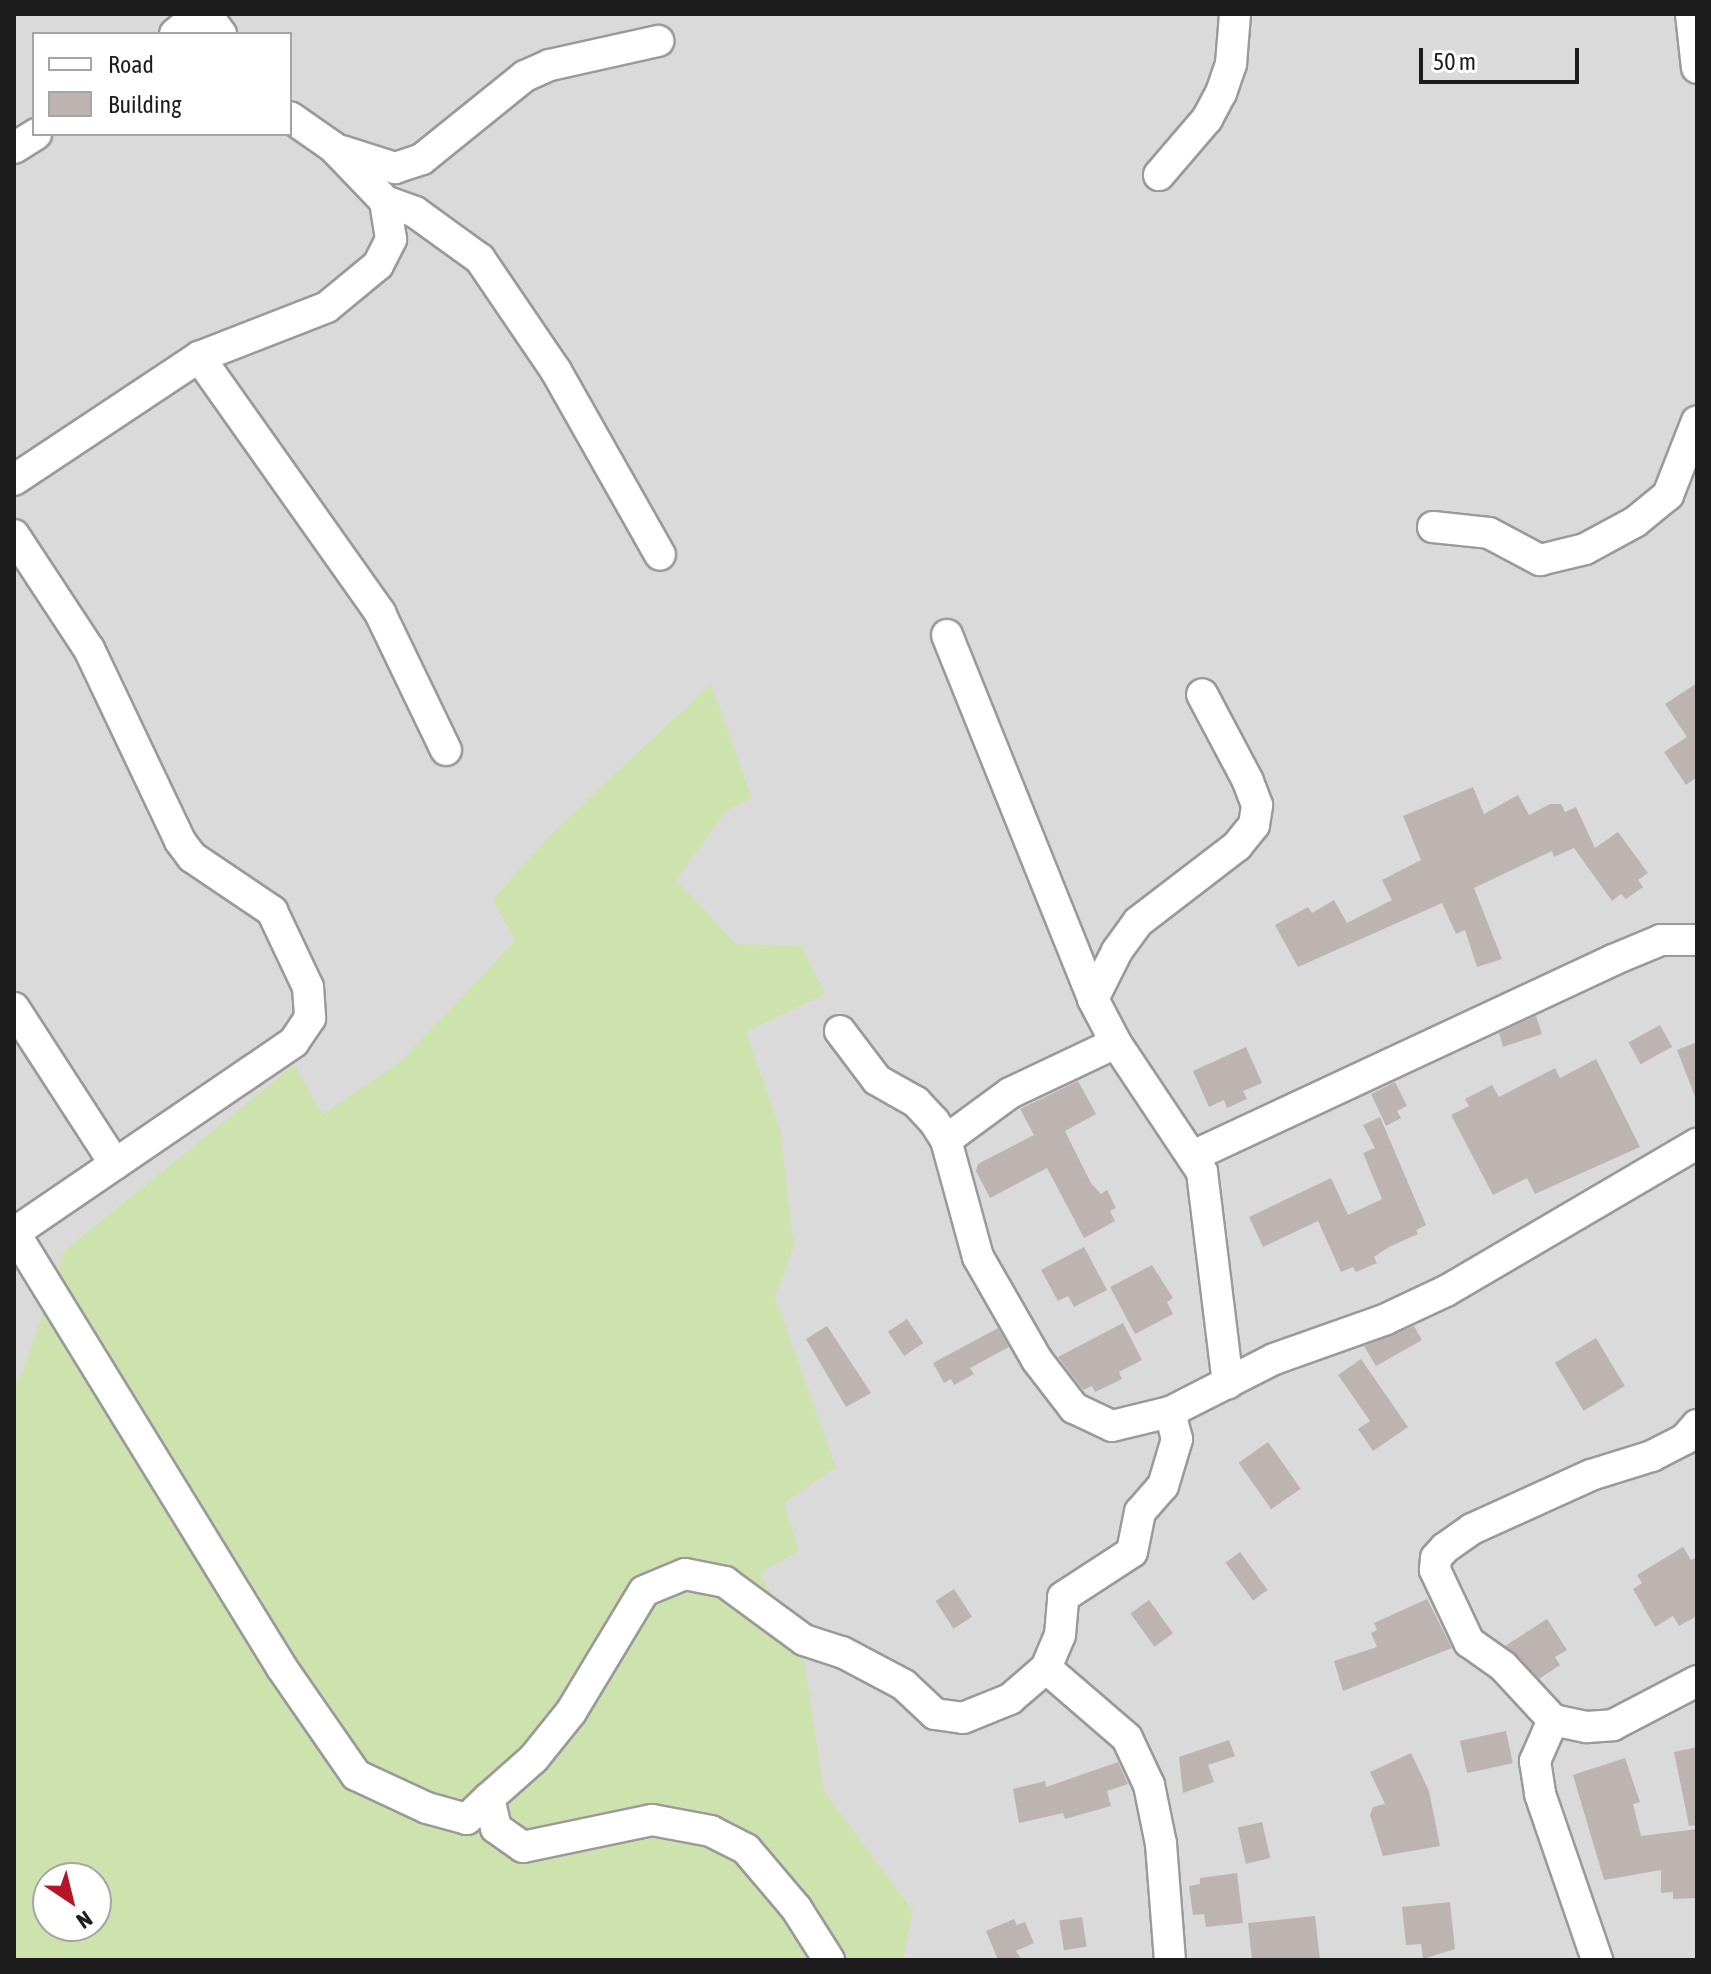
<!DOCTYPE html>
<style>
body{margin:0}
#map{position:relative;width:1711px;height:1974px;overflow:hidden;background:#ede9e3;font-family:"Asap Condensed",sans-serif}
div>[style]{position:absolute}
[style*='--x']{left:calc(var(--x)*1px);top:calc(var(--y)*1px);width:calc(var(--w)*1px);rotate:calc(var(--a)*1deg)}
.residential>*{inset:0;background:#dbdada}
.grass>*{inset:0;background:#cee2ae}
.building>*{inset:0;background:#bdb4b1;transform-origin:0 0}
.roads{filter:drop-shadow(2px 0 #9a9a9a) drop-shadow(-2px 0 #9a9a9a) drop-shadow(0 2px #9a9a9a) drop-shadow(0 -2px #9a9a9a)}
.minor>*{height:30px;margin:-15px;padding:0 15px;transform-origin:15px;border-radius:15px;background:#fff}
span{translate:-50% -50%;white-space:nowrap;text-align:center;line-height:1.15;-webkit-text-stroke:6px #fff;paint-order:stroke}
.frame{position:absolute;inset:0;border:16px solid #1d1d1d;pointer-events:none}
.legend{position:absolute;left:32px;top:32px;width:260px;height:104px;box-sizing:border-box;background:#fff;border:2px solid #a5a5a5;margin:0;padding:10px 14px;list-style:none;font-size:24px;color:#1d1d1d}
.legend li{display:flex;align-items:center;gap:16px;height:40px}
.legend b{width:40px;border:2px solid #a5a5a5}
.north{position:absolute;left:32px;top:1862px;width:80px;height:80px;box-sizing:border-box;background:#fff;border:2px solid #a5a5a5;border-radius:50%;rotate:145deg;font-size:22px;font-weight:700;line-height:32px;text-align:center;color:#1d1d1d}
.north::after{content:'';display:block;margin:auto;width:28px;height:36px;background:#b41528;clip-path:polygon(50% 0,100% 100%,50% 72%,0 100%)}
.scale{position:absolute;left:1419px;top:48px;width:160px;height:36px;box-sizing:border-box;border:4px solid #1d1d1d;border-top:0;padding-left:10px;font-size:24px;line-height:28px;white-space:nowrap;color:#1d1d1d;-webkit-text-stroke:6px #fff;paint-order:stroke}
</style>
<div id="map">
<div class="residential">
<div style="clip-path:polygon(evenodd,14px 14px,1697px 14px,1697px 1960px,14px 1960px,14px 14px,34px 34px,290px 34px,290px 134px,34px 134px,34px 34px,14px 14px,48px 1878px,96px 1878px,96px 1926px,48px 1926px,48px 1878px)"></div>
</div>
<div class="grass">
<div style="clip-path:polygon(evenodd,711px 684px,752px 798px,726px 811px,676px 880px,736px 944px,802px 946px,825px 994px,746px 1032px,780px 1129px,794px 1246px,775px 1297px,836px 1467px,784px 1503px,799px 1551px,760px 1573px,803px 1654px,824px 1791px,913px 1911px,903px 1960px,14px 1960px,14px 1383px,22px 1374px,64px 1251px,294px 1065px,323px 1114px,399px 1063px,515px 941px,493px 899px,549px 836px,711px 684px,48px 1878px,96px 1878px,96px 1926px,48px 1926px,48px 1878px)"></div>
</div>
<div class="building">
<div style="clip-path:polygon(1697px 683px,1697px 777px,1686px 785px,1664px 752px,1687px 737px,1665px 704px)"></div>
<div style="clip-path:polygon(1473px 787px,1484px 814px,1518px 795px,1529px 815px,1550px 804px,1561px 804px,1565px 812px,1576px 807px,1595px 848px,1618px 832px,1648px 873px,1638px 880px,1643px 887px,1626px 899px,1621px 894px,1612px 901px,1574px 848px,1554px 857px,1552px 851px,1474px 888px,1502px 959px,1477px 967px,1465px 930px,1456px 934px,1442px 903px,1298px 967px,1275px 925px,1308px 907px,1312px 913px,1334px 900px,1347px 923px,1392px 900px,1382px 880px,1421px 860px,1403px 816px)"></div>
<div style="clip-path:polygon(1536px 1016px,1542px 1034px,1503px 1047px,1499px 1033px)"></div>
<div style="left:1660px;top:1025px;width:25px;height:36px;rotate:61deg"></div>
<div style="clip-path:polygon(1697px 1042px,1697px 1099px,1696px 1099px,1677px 1050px)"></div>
<div style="clip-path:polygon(1246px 1047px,1262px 1083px,1243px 1091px,1247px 1099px,1227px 1108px,1224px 1100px,1209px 1107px,1193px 1071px)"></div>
<div style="clip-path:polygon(1596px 1059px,1640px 1147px,1535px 1194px,1527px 1178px,1493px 1195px,1451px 1115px,1469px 1106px,1465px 1099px,1492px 1085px,1499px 1097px,1555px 1068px,1560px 1078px)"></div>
<div style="clip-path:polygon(1078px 1081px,1096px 1114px,1065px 1131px,1091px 1183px,1101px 1194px,1107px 1190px,1116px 1208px,1110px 1211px,1115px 1221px,1084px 1238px,1047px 1168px,990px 1198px,976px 1171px,978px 1164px,1034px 1135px,1020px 1109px)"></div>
<div style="clip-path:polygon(1395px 1082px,1407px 1106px,1397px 1111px,1401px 1118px,1386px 1126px,1371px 1094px)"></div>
<div style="clip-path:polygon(1380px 1117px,1426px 1225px,1416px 1230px,1418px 1234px,1389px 1247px,1374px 1257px,1377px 1263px,1356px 1272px,1353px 1267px,1341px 1272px,1318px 1221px,1263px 1247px,1249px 1217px,1331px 1178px,1348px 1215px,1382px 1199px,1363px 1153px,1375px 1148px,1363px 1125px)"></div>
<div style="clip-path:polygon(1084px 1247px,1107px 1290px,1074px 1307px,1068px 1296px,1058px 1301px,1041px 1270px)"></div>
<div style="clip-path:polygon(1152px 1265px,1173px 1298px,1167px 1302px,1173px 1314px,1135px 1334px,1110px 1287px)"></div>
<div style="left:907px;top:1319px;width:29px;height:23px;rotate:56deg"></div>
<div style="clip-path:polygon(1123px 1323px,1142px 1360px,1119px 1372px,1122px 1379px,1095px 1392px,1092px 1386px,1083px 1390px,1058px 1357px)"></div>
<div style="clip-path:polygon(827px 1326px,871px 1393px,846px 1407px,806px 1339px)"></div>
<div style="clip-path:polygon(1414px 1326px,1422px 1340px,1376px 1366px,1364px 1346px)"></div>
<div style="clip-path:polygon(998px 1328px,1009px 1347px,970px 1368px,974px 1374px,954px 1385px,951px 1379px,944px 1383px,933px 1363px)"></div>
<div style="left:1596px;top:1338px;width:56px;height:48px;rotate:59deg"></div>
<div style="clip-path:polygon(1361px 1359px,1408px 1427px,1373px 1451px,1358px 1429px,1370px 1421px,1338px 1375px)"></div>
<div style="left:1268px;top:1442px;width:57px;height:36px;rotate:55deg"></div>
<div style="clip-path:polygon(1683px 1547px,1691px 1560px,1697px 1557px,1697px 1616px,1679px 1626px,1673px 1616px,1655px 1627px,1633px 1589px,1642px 1583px,1637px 1575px)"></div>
<div style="left:1240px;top:1552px;width:47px;height:18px;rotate:54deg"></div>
<div style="left:954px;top:1589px;width:33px;height:22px;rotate:57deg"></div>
<div style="clip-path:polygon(1427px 1599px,1452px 1648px,1343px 1691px,1334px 1661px,1377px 1647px,1371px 1633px,1377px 1630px,1374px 1623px)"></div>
<div style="left:1149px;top:1600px;width:41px;height:23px;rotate:54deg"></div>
<div style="clip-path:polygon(1547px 1619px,1567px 1650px,1555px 1657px,1560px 1665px,1539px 1679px,1505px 1646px)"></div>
<div style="left:1506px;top:1731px;width:33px;height:47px;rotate:78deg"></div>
<div style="clip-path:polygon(1229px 1740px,1235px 1756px,1208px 1765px,1214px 1782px,1183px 1793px,1179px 1757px)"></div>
<div style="clip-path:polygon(1697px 1747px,1697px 1825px,1689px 1826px,1674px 1752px)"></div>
<div style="clip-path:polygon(1411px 1753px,1429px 1791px,1440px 1846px,1383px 1856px,1370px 1815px,1373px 1807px,1385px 1804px,1370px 1772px)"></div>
<div style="clip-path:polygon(1625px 1758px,1640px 1802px,1633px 1804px,1641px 1836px,1697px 1829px,1697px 1898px,1673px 1899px,1673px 1892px,1661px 1893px,1661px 1870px,1604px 1880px,1573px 1775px)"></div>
<div style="clip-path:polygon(1118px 1762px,1128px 1784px,1107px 1791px,1111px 1806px,1065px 1819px,1063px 1813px,1019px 1823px,1013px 1789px,1045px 1781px,1046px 1787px)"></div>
<div style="left:1262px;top:1822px;width:37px;height:25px;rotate:77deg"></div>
<div style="clip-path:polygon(1237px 1873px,1243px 1923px,1206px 1927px,1204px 1914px,1193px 1915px,1189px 1886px,1200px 1884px,1200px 1878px)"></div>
<div style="clip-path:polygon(1450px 1902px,1455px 1949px,1423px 1959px,1421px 1944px,1406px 1945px,1402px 1907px)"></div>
<div style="clip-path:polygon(1315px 1916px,1320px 1960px,1252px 1960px,1248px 1923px)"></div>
<div style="left:1082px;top:1917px;width:30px;height:23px;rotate:81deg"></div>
<div style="clip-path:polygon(1014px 1919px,1017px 1925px,1025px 1922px,1034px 1943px,1016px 1951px,1022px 1960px,998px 1960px,986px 1931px)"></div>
</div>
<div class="roads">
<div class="minor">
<div style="--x:206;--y:14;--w:25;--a:53"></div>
<div style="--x:1691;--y:14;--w:54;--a:83.7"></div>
<div style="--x:175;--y:34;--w:32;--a:-39"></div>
<div style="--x:14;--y:148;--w:26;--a:-32"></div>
<div style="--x:342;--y:151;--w:56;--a:17.8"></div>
<div style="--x:395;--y:168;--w:28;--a:-18"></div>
<div style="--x:422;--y:159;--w:132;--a:-38.9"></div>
<div style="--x:525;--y:76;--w:27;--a:-24"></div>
<div style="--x:550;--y:65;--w:111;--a:-12.5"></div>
<div style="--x:1159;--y:175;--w:74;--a:-49.4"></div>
<div style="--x:1207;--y:119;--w:30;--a:-62"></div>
<div style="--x:1221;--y:93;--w:31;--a:-71"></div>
<div style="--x:1231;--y:64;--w:50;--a:-85.4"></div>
<div style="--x:385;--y:201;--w:32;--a:20"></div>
<div style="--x:415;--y:212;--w:80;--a:35.9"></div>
<div style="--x:480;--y:259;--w:135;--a:55.8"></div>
<div style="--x:556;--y:371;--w:211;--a:60.5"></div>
<div style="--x:199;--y:357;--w:314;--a:54.7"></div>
<div style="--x:380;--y:613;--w:152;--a:64.3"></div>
<div style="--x:14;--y:480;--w:222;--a:-33.6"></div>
<div style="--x:199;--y:357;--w:137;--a:-21.3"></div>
<div style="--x:327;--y:307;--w:66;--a:-39.5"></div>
<div style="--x:378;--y:265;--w:29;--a:-63"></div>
<div style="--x:391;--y:239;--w:38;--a:-99"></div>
<div style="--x:385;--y:201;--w:75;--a:-133.9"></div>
<div style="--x:333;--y:147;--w:52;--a:-145.1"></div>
<div style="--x:1433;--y:527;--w:56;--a:6.1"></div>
<div style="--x:1489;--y:533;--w:58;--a:27.9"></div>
<div style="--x:1540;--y:560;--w:46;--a:-13.7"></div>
<div style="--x:1585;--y:549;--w:57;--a:-28.4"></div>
<div style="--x:1635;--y:522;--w:43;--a:-39.3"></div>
<div style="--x:1668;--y:495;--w:79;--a:-68.6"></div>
<div style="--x:14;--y:535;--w:136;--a:56.7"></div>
<div style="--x:89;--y:649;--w:212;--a:64.6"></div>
<div style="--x:180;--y:841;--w:20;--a:53"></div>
<div style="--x:192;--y:857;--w:97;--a:34"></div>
<div style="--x:272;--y:911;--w:84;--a:64.7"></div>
<div style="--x:308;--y:987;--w:31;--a:86"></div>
<div style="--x:310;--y:1018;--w:29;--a:124"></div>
<div style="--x:294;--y:1042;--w:338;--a:145.7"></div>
<div style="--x:947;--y:635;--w:392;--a:68.1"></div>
<div style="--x:14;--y:1008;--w:186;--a:57.1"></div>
<div style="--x:840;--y:1031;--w:61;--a:52.9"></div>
<div style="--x:877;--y:1080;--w:45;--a:29.4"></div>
<div style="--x:916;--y:1102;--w:26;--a:47"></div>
<div style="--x:934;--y:1121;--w:22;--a:58"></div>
<div style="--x:946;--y:1140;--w:121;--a:74.7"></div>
<div style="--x:978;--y:1257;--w:119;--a:60.2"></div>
<div style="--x:1037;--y:1360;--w:61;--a:52.4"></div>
<div style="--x:1074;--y:1408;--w:42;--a:25.3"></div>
<div style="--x:1112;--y:1426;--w:60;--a:-13.6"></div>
<div style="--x:1170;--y:1412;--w:117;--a:-27"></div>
<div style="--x:1274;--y:1359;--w:117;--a:-19.5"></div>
<div style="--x:1384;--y:1320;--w:68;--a:-25.1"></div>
<div style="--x:1446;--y:1291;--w:291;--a:-30.4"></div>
<div style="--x:1116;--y:1043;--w:155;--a:56.3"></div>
<div style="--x:1202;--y:1172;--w:213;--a:83"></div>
<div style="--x:946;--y:1140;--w:79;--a:-36.3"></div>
<div style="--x:1010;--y:1093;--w:117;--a:-25.3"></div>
<div style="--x:1116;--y:1043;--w:50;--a:-117.6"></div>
<div style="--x:1093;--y:999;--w:54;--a:-63.4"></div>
<div style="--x:1117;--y:951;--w:36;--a:-54"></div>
<div style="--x:1138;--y:922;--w:125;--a:-37.5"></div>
<div style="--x:1237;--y:846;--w:27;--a:-51"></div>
<div style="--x:1254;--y:825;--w:20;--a:-81"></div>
<div style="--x:1257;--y:805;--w:26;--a:-111"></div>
<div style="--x:1248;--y:781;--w:98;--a:-117.9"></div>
<div style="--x:1195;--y:1155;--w:461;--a:-25"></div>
<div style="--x:1613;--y:960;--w:52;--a:-22.6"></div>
<div style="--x:1661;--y:940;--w:36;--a:0"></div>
<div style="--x:14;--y:1232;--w:512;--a:58.42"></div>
<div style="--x:282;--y:1668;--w:130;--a:55.3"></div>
<div style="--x:356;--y:1775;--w:78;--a:24.9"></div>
<div style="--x:427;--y:1808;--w:41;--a:15.4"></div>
<div style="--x:467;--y:1819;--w:30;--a:-44"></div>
<div style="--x:1697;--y:1425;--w:18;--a:131"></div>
<div style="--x:1685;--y:1439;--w:37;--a:153"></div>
<div style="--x:1652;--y:1456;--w:64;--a:162.7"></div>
<div style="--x:1591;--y:1475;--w:131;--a:155.6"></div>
<div style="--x:1472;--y:1529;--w:33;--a:145"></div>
<div style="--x:1445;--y:1548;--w:13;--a:132"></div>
<div style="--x:1436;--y:1558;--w:12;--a:95"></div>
<div style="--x:1435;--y:1570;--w:80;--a:64.7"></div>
<div style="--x:1469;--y:1642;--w:42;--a:35.2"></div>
<div style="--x:1503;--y:1666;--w:74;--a:47.2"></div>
<div style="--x:1553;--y:1720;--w:35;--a:12"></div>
<div style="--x:1587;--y:1727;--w:26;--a:-4"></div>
<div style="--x:1613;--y:1725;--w:95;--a:-27.6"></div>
<div style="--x:1046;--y:1668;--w:107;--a:40.8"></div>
<div style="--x:1127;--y:1738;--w:52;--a:64.9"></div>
<div style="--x:1149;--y:1785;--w:60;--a:78.5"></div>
<div style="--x:1161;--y:1844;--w:116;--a:85.6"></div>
<div style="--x:1553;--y:1720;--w:45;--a:113.7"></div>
<div style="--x:1535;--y:1761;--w:33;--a:81"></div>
<div style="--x:1540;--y:1794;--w:176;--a:71"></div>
<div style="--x:829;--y:1960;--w:62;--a:-122.4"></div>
<div style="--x:796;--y:1908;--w:77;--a:-130.3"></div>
<div style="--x:746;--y:1849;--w:39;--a:-153"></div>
<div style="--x:711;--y:1831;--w:60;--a:-169.4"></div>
<div style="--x:652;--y:1820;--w:132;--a:168.2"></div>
<div style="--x:523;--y:1847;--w:33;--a:-145"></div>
<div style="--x:496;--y:1828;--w:31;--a:-103"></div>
<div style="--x:489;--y:1798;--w:60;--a:-41.6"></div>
<div style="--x:534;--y:1758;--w:59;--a:-51.2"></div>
<div style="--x:571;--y:1712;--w:141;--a:-58.9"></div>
<div style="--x:644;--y:1591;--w:44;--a:-22.5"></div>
<div style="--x:685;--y:1574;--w:41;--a:11.3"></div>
<div style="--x:725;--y:1582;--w:98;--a:36.3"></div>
<div style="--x:804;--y:1640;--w:40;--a:18"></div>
<div style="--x:842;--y:1652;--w:70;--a:28"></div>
<div style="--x:904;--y:1685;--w:42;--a:43.1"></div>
<div style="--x:935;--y:1714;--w:28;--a:8"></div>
<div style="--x:963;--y:1718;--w:51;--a:-22"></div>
<div style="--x:1010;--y:1699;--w:48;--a:-40.7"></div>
<div style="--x:1046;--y:1668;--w:36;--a:-67"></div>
<div style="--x:1060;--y:1635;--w:38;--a:-85"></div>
<div style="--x:1063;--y:1597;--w:82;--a:-33.1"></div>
<div style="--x:1132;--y:1552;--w:41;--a:-78.7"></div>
<div style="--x:1140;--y:1512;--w:35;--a:-49"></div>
<div style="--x:1163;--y:1486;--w:49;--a:-73.4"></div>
<div style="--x:1177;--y:1439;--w:28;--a:-105"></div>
</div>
</div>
<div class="frame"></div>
<ul class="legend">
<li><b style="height:10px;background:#fff"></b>Road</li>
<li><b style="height:22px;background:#bdb4b1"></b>Building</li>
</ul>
<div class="north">N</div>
<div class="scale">50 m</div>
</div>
